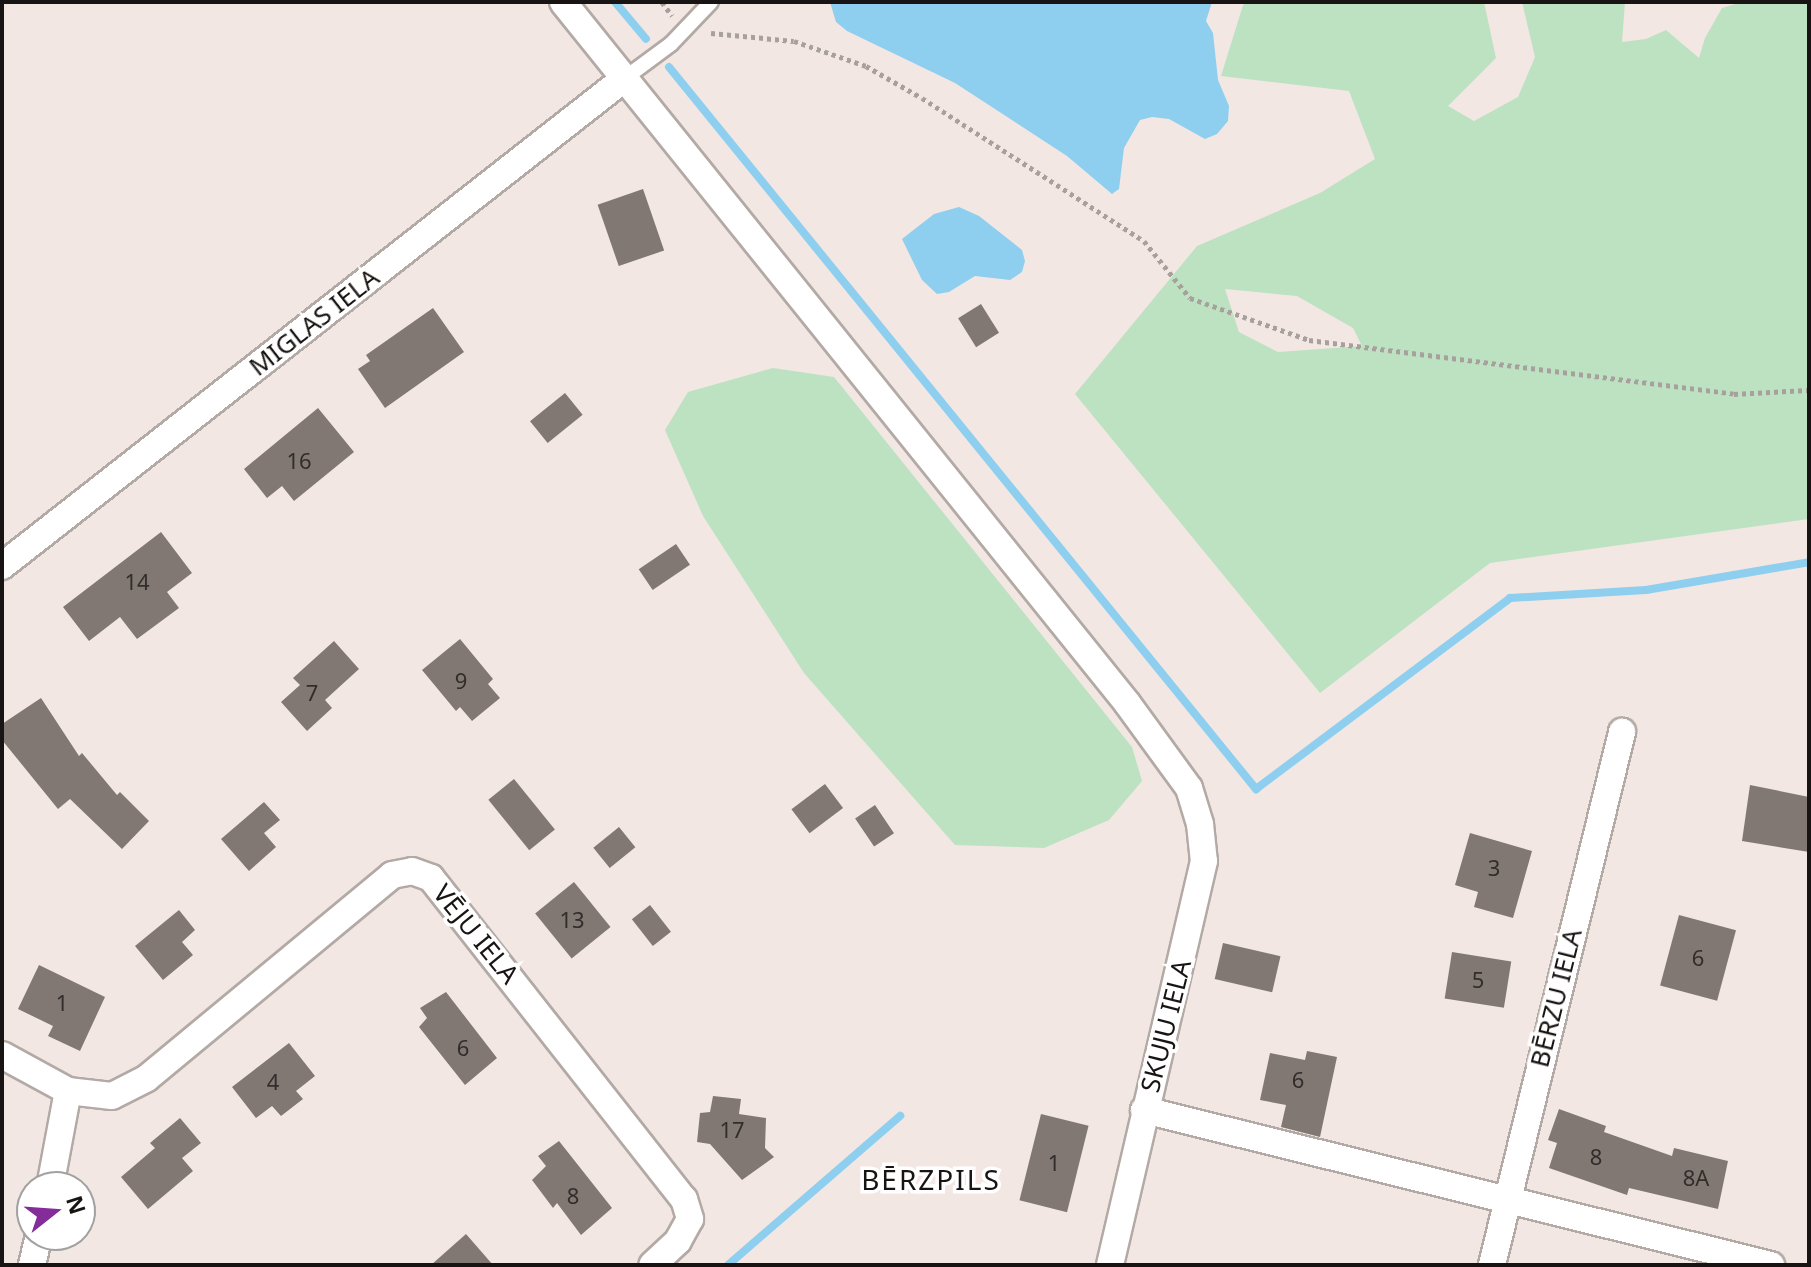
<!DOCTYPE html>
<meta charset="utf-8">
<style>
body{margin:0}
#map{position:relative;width:1811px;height:1267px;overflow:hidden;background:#f2e7e3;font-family:"Noto Sans",sans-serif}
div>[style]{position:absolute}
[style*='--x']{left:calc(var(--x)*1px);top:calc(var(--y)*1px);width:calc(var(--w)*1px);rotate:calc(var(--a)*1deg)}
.green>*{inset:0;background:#bce2c2}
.water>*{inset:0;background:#8ecfef}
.stream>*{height:8px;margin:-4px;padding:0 4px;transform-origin:4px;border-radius:4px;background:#8ecfef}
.building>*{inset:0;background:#817874;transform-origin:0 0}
.path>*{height:5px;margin-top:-2.5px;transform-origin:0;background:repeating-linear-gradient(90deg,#a8a09d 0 4px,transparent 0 8px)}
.roads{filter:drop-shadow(2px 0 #b3a9a5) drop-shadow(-2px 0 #b3a9a5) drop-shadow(0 2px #b3a9a5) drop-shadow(0 -2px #b3a9a5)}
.lane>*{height:14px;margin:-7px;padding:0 7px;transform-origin:7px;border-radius:7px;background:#fff}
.street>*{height:26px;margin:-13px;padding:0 13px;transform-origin:13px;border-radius:13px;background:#fff}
span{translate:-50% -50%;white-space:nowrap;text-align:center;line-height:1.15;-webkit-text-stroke:7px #fff;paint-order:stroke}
.number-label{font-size:22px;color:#322d2b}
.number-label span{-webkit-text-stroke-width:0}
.street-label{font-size:26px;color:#171413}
.neighbourhood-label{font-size:28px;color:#171413;letter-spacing:2px}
.frame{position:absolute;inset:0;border:4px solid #171413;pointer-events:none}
.north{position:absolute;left:16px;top:1171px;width:80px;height:80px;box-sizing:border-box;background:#fff;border:2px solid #a2a1a1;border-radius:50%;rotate:73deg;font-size:22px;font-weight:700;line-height:32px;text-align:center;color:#171413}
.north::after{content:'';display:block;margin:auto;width:28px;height:36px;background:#842c99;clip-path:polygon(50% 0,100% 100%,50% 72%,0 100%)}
</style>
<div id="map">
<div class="green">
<div style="clip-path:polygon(evenodd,1244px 2px,1484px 2px,1496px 58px,1448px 106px,1474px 121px,1518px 97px,1535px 57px,1522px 2px,1625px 2px,1622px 42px,1646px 39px,1666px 30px,1699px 58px,1705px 38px,1722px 8px,1742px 2px,1809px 2px,1809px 519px,1490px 563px,1320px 693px,1075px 394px,1197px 246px,1320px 193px,1375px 159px,1349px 91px,1221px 76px,1244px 2px,1225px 289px,1297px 296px,1353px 328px,1362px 346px,1278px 352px,1239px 332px,1225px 289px)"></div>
<div style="clip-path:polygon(773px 368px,834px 377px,1132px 747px,1142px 781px,1109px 820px,1044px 848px,955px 845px,804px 673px,703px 516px,665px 430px,688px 392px)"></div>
</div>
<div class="water">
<div style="clip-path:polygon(830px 2px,1212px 2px,1206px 21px,1213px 33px,1218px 80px,1229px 106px,1228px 121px,1217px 134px,1205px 139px,1169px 119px,1152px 117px,1140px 120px,1124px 148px,1119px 189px,1112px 194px,1067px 156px,955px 83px,847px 31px,836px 22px)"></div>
<div style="clip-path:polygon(959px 207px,979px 216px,1022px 250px,1025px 261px,1022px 272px,1010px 280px,975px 276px,949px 292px,937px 294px,922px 280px,902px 239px,934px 214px)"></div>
</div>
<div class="stream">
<div style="--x:615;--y:2;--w:48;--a:50"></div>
<div style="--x:669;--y:67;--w:931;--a:50.89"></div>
<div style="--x:1256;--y:789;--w:318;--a:-36.9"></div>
<div style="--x:1510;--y:598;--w:136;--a:-3.4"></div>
<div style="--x:1646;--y:590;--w:165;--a:-9.7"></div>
<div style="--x:728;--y:1265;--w:228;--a:-40.9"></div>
</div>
<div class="building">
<div style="left:643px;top:189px;width:65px;height:48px;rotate:71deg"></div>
<div style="left:981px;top:304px;width:34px;height:27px;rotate:58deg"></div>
<div style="clip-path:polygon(433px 308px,464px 352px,385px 408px,358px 369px,370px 361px,366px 355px)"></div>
<div style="left:565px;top:393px;width:28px;height:45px;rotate:51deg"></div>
<div style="clip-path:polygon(318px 408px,354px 452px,294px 501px,282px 486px,267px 498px,244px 469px)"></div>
<div style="clip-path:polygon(161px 532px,192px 573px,167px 592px,179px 608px,137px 639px,120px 617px,89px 641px,63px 607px)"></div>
<div style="left:676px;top:544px;width:25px;height:45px;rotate:56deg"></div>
<div style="clip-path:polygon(460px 639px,493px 679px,488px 684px,500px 698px,472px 721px,460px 707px,456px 711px,422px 670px)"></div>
<div style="clip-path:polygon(334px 641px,359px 669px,325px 700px,332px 708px,307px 731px,281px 702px,300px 685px,293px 678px)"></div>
<div style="clip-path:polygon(41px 698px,79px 756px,82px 753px,117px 795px,120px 792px,149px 821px,122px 849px,70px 799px,58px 809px,2px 740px,2px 724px)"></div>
<div style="left:514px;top:779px;width:65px;height:33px;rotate:51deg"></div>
<div style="left:825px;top:784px;width:30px;height:42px;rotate:53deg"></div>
<div style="clip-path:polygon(1750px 785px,1809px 797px,1809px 852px,1742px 841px)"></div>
<div style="clip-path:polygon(264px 802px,280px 820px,264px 833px,276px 847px,249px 871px,221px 839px)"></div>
<div style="left:875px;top:805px;width:34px;height:24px;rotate:56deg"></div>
<div style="left:619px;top:827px;width:26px;height:33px;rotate:51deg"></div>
<div style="clip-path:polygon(1470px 833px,1532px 851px,1513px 918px,1474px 907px,1478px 892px,1455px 885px)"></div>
<div style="left:574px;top:882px;width:58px;height:50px;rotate:51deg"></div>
<div style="left:650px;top:905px;width:34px;height:23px;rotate:52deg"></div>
<div style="clip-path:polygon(179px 910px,195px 930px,182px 942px,193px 955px,163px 980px,135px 946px)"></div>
<div style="left:1679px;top:915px;width:59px;height:73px;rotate:15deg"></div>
<div style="left:1223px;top:943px;width:59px;height:37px;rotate:13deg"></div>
<div style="left:1452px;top:952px;width:60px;height:47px;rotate:9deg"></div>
<div style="clip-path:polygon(39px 965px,105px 997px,80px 1051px,48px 1036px,53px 1026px,18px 1009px)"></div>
<div style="clip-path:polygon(446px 992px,497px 1058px,465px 1085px,419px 1027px,427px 1018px,420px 1008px)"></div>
<div style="clip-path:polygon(289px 1043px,315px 1076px,296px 1091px,303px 1099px,281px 1116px,272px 1106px,256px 1118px,232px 1087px)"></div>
<div style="clip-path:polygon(1307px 1051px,1337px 1057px,1320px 1137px,1281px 1127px,1286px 1105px,1260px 1100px,1270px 1053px,1305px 1060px)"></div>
<div style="clip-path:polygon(713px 1096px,741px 1099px,739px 1114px,766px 1118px,765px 1148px,774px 1157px,742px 1180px,710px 1144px,697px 1142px,700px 1113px,710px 1112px)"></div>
<div style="clip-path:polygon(1559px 1109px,1606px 1126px,1604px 1132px,1672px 1156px,1674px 1148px,1728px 1161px,1718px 1209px,1629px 1188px,1627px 1195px,1549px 1168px,1557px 1143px,1548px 1140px)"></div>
<div style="left:1041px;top:1114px;width:49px;height:89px;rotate:14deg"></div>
<div style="clip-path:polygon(180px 1118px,201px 1143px,182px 1158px,193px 1171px,148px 1209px,121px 1177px,155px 1148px,150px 1143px)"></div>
<div style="clip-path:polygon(559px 1141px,612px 1208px,581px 1235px,557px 1203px,553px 1208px,532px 1180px,546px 1166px,538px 1156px)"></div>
<div style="clip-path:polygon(466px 1234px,493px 1265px,431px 1265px)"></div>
</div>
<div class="path">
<div style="--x:662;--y:2;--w:17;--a:54"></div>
<div style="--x:711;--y:33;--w:83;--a:5.5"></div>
<div style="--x:794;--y:41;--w:76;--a:19.1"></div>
<div style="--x:866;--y:66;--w:64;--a:29.7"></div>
<div style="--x:922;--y:98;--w:264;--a:32.8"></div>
<div style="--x:1144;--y:241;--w:73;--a:51.1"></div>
<div style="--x:1190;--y:298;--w:126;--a:19.4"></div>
<div style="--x:1309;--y:340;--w:428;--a:7.2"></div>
<div style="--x:1734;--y:394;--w:75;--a:-3.1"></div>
</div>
<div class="roads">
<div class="lane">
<div style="--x:625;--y:78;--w:57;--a:-36.5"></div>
<div style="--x:671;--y:44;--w:58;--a:-46.4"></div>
</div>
<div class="street">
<div style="--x:563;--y:2;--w:900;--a:51.18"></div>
<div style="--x:1127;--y:703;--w:105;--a:53.9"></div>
<div style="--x:1189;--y:788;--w:38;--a:73"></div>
<div style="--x:1200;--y:824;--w:37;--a:84"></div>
<div style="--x:1204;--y:861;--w:415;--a:103.1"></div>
<div style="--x:2;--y:566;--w:791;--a:-38.07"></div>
<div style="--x:2;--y:1055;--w:75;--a:28.6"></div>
<div style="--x:68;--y:1091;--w:44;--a:6.5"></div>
<div style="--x:112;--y:1096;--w:39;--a:-27"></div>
<div style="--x:147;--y:1078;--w:318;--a:-39.6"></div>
<div style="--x:392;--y:875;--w:20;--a:-11"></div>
<div style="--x:412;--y:871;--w:20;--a:20"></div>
<div style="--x:431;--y:878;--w:409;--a:51.8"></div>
<div style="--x:684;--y:1199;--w:21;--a:73"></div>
<div style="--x:690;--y:1219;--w:25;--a:119"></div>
<div style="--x:678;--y:1241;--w:35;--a:137"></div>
<div style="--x:1144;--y:1110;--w:646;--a:13.89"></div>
<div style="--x:50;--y:1187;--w:98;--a:-79.4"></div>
<div style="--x:32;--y:1265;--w:31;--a:-77"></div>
<div style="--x:1492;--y:1265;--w:549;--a:-76.29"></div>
</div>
</div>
<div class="number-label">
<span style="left:299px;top:461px">16</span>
<span style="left:137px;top:582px">14</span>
<span style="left:461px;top:681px">9</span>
<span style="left:312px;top:693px">7</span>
<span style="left:1494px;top:868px">3</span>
<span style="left:572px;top:920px">13</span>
<span style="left:1698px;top:958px">6</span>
<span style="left:1478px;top:980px">5</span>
<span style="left:62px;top:1003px">1</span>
<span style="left:463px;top:1048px">6</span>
<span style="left:1298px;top:1080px">6</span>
<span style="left:273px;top:1082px">4</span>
<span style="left:732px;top:1130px">17</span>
<span style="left:1596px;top:1157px">8</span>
<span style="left:1054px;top:1163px">1</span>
<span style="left:1696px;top:1178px">8A</span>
<span style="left:573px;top:1196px">8</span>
</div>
<div class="street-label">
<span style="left:314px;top:322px;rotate:-38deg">MIGLAS IELA</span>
<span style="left:476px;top:934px;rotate:51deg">VĒJU IELA</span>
<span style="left:1556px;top:998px;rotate:-76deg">BĒRZU IELA</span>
<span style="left:1166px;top:1026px;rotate:-76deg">SKUJU IELA</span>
</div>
<div class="neighbourhood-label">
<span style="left:931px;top:1179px">BĒRZPILS</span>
</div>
<div class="frame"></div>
<div class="north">N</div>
</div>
